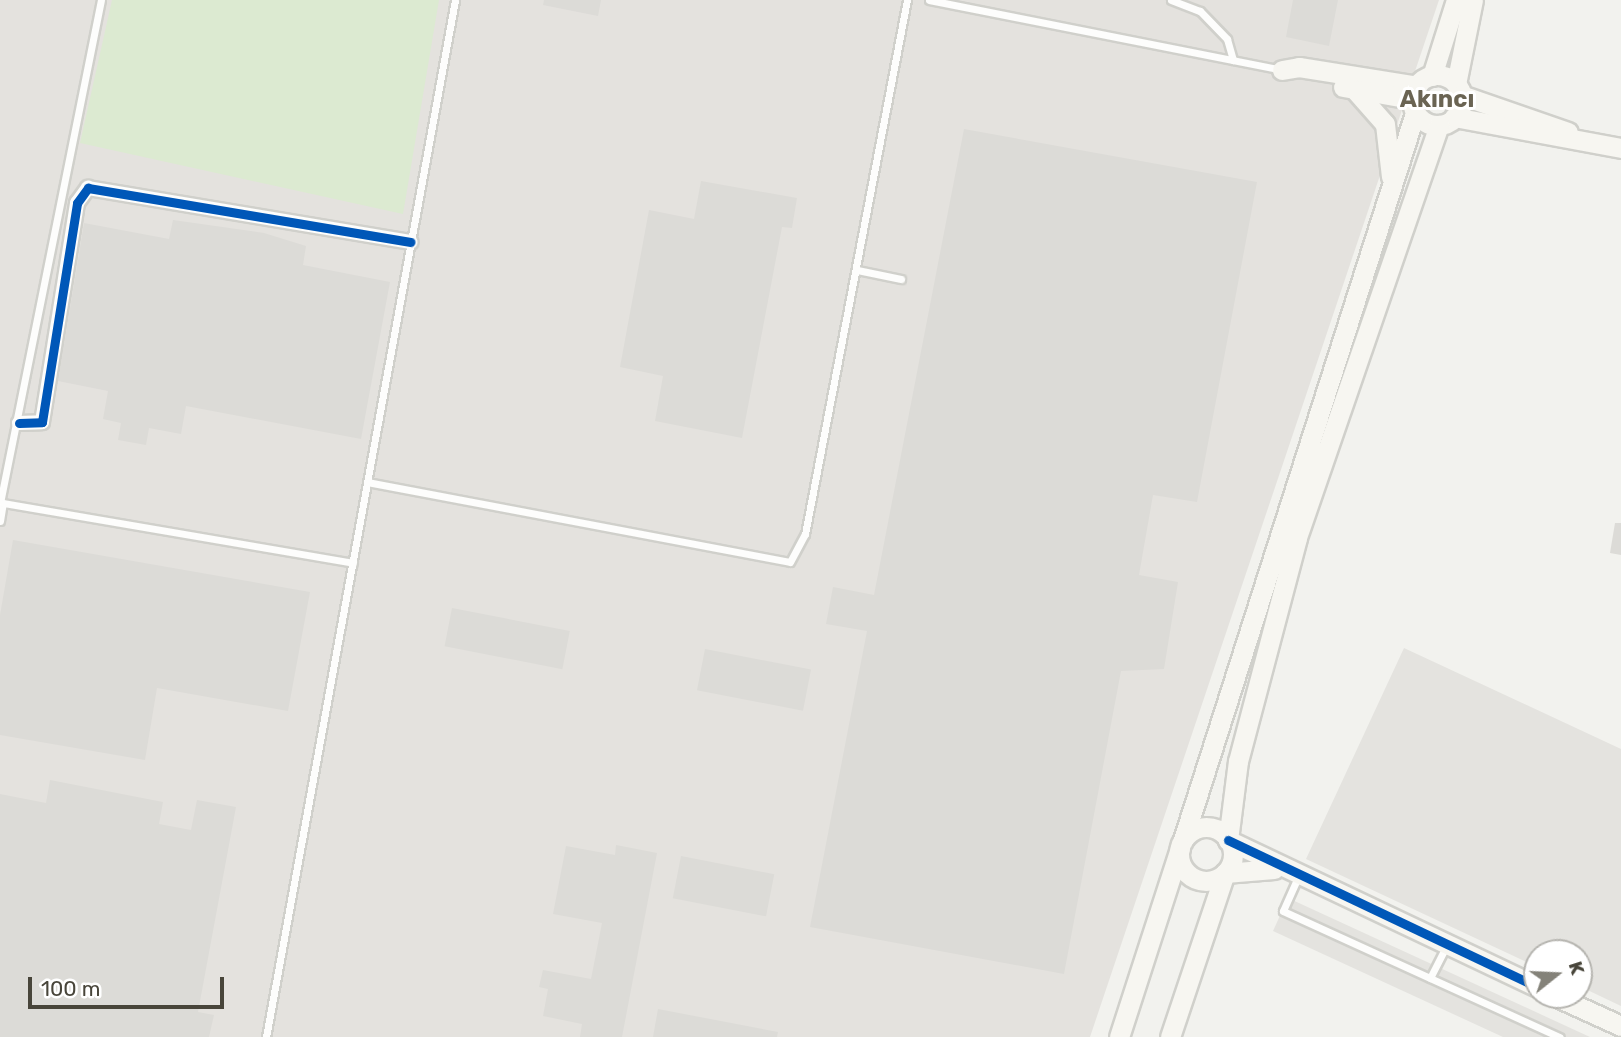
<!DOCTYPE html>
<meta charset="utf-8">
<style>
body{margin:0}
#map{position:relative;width:1621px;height:1037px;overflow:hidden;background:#f2f2ee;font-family:Rubik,sans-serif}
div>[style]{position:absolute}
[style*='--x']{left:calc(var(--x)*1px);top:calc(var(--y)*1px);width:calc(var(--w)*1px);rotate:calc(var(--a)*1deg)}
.industrial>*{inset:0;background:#e4e2de}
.green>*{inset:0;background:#dcead1}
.parking>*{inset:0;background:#e4e3df}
.building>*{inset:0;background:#dcdbd7;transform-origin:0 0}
.roads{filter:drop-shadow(2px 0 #d0d0cb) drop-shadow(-2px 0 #d0d0cb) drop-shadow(0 2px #d0d0cb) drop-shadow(0 -2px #d0d0cb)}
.lane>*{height:7px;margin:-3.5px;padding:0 3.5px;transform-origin:3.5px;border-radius:3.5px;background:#fdfdfc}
.street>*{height:14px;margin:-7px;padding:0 7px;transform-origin:7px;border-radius:7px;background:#fdfdfc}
.secondary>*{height:19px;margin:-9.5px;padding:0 9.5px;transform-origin:9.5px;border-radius:9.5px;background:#f7f6f1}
.secondary>.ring{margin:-9.5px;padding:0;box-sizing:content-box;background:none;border:19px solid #f7f6f1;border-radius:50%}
.cycleway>*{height:9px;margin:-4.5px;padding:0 4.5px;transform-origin:4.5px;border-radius:4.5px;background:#0057b8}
span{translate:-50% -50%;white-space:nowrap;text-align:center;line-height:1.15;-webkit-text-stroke:6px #fff;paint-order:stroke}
.district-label{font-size:24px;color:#6a6453;font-weight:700}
.north{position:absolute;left:1523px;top:939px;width:70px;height:70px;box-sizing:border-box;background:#fff;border:2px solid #b6b5b0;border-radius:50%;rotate:72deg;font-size:19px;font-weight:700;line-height:28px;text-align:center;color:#48453a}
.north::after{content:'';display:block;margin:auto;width:24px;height:32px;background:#848279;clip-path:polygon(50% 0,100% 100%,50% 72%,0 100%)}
.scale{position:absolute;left:28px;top:977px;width:196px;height:32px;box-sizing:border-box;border:4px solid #48453a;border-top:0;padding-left:9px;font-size:21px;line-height:24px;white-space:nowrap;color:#48453a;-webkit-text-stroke:5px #fff;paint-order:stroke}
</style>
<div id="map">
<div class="industrial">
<div style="clip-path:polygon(0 0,1439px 0,1090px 1037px,0 1037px)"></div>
</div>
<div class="green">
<div style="clip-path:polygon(112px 0,439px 0,403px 214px,80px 143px)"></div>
</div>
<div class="parking">
<div style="clip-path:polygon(1404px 648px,1621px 749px,1621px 1006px,1579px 986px,1579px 953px,1537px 953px,1537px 967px,1306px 859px)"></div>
<div style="clip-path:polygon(1288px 898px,1590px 1037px,1503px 1037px,1273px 931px)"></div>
</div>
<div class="building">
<div style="clip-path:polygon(544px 0,601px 0,598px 16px,543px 5px)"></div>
<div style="clip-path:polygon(1293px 0,1338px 0,1329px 46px,1286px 37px)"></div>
<div style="clip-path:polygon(964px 129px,1257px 182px,1197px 502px,1153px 495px,1139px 575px,1178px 582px,1164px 669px,1121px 671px,1064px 974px,810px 927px,867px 631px,826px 624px,833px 587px,874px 595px)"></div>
<div style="clip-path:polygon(701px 181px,797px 198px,792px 228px,782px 227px,742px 438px,655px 421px,663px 376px,620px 367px,649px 210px,694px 219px)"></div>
<div style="clip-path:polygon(173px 220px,264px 233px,306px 246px,303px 265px,390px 282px,361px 439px,186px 406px,181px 434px,149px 428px,146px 445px,118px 440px,121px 423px,103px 419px,108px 391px,58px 381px,84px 223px,169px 239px)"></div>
<div style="clip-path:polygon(1615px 523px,1621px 523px,1621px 555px,1610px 553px)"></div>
<div style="clip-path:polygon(13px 540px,310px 592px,288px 711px,157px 688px,145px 760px,0 735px,0 615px)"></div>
<div style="left:452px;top:608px;width:120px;height:39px;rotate:11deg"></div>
<div style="left:705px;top:649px;width:108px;height:42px;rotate:11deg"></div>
<div style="clip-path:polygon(50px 780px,163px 802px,159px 824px,191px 830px,197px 800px,236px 807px,198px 1012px,214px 1015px,209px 1037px,0 1037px,0 794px,46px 803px)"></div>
<div style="clip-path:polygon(616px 845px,657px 853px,622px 1037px,580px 1037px,582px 1024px,543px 1016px,548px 989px,539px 987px,543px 970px,591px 979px,602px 923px,553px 914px,566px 846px,615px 855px)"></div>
<div style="left:681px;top:856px;width:95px;height:43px;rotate:11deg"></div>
<div style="clip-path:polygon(658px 1009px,778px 1032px,777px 1037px,653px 1037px)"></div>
</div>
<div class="roads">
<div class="lane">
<div style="--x:929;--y:0;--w:360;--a:11.2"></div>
<div style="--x:1171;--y:0;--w:31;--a:21"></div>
<div style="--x:1200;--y:11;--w:39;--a:46"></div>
<div style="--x:1227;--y:39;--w:22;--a:74"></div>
<div style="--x:857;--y:270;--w:45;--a:11.6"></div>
<div style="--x:367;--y:482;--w:430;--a:10.7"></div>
<div style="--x:790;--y:562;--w:32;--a:-62"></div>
<div style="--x:805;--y:534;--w:544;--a:-79.19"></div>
<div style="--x:0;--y:503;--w:513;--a:-78.65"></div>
<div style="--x:0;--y:521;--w:18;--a:-81"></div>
<div style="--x:3;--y:503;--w:355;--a:9.7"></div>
<div style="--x:1298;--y:877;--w:37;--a:114"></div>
<div style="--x:1283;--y:911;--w:304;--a:24.5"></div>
<div style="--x:1430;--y:978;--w:36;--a:-63"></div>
<div style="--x:266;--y:1037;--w:1054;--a:-79.67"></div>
</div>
<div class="street">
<div style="--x:19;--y:423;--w:23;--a:-2"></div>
<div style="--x:42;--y:422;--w:222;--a:-80.9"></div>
<div style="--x:77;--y:203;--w:19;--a:-54"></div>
<div style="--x:88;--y:188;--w:327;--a:9.5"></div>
</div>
<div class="secondary">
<div style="--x:1282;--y:70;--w:17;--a:-10"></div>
<div style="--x:1299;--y:67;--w:120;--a:9.1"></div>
<div class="ring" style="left:1412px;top:75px;width:31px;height:31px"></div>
<div style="--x:1432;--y:76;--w:80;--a:-72.5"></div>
<div style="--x:1456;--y:84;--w:86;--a:-78.6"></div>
<div style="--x:1343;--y:87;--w:70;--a:9.9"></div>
<div style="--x:1355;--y:90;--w:45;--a:48.6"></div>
<div style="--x:1385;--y:124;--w:53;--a:83.5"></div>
<div style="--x:1461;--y:95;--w:113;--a:19.1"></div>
<div style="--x:1454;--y:117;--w:170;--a:10.5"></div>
<div style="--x:1439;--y:125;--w:437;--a:109"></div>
<div style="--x:1297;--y:538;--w:231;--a:104.8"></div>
<div style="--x:1238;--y:761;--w:80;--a:97.2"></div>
<div style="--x:1228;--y:840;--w:342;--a:25.4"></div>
<div class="ring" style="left:1179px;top:827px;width:35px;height:35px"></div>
<div style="--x:1183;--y:840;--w:763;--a:-72.3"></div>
<div style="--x:1553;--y:995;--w:75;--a:24.5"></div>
<div style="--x:1119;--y:1037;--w:199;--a:-72.1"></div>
<div style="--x:1170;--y:1037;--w:173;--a:-71.5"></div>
<div style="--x:1225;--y:873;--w:49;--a:-4.7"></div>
</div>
</div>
<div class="cycleway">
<div style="--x:19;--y:423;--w:23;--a:-2"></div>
<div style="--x:42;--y:422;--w:222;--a:-80.9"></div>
<div style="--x:77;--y:203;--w:19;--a:-54"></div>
<div style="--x:88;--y:188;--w:327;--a:9.5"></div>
<div style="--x:1228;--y:840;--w:342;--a:25.4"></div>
</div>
<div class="district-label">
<span style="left:1437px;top:100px">Akıncı</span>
</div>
<div class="north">K</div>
<div class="scale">100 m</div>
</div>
